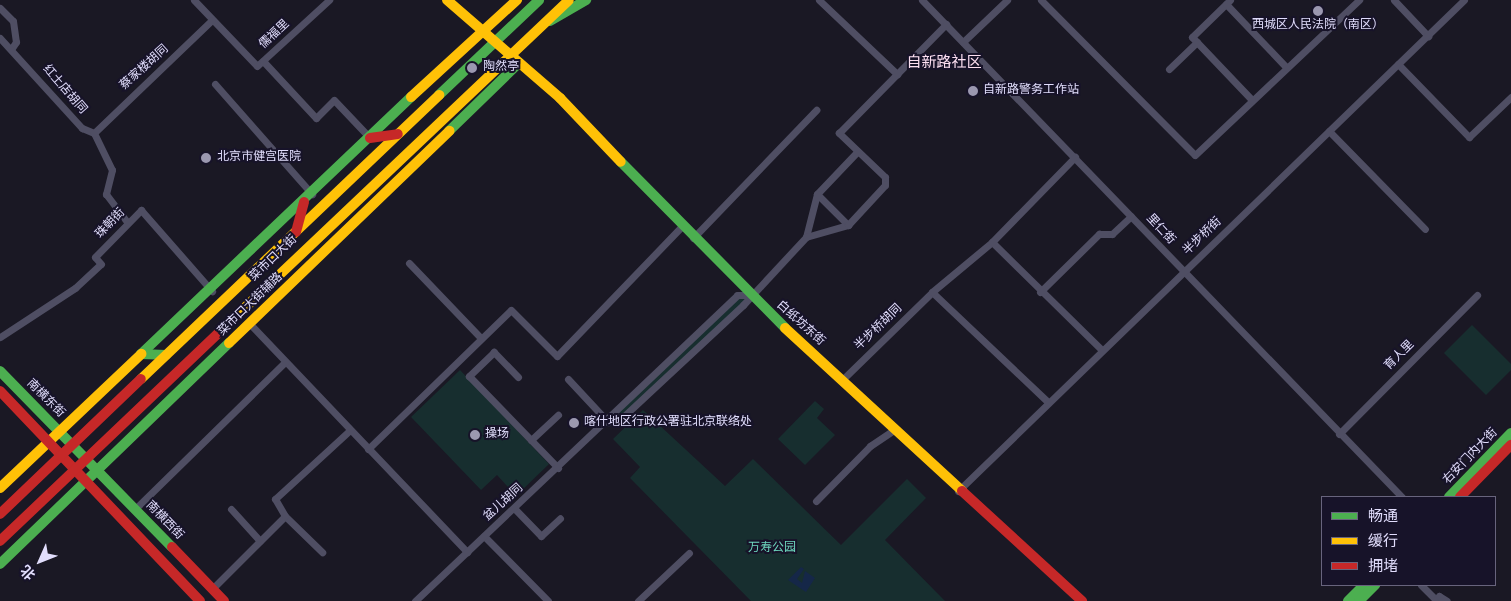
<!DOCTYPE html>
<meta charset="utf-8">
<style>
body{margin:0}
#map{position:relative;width:1511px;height:601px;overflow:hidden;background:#1a1824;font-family:Overpass,"Noto Sans SC",sans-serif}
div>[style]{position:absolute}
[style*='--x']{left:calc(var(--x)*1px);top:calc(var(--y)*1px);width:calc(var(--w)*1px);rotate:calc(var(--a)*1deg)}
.green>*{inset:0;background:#172e2f}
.water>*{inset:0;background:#152748}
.street>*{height:7px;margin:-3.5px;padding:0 3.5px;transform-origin:3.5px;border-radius:3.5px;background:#4f4e63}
.fast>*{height:10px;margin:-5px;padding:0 5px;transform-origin:5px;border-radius:5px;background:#4caf50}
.slow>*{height:10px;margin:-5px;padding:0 5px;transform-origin:5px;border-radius:5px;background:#ffc107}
.jam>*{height:10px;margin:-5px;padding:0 5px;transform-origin:5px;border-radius:5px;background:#c62828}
.dots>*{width:14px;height:14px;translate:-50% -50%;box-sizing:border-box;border:2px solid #171329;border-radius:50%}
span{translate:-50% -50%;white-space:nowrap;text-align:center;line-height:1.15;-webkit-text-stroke:4px #171329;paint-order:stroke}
.poi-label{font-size:12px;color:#e1ddfc}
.left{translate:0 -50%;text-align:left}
.street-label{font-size:12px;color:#e1ddfc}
.park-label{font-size:12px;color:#6ed7be}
.quarter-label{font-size:15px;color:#fcdff1}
.legend{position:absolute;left:1321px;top:496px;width:175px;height:90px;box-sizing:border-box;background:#171329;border:1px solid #68647d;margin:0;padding:6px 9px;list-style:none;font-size:15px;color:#e1ddfc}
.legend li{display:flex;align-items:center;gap:10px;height:25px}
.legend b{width:25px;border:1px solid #68647d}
.north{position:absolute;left:15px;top:536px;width:50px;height:50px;-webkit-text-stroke:4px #171329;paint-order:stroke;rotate:226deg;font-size:14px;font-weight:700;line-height:20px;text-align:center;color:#e1ddfc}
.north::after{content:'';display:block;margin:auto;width:18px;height:22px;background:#e1ddfc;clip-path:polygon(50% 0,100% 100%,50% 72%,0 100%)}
</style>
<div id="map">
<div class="green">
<div style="clip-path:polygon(737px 295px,749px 295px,743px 305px,624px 416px,608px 422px)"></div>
<div style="clip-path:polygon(1472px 325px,1511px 364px,1511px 370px,1486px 395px,1444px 353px)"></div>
<div style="clip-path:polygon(460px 370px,549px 464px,516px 496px,497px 475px,481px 490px,411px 417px)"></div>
<div style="clip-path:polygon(815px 401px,824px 409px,817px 418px,835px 435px,805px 465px,778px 439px)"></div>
<div style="clip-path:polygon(643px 410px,725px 486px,753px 459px,841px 545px,907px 479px,926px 498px,885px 540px,945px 601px,751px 601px,630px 478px,640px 467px,613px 439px)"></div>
</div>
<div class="water">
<div style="clip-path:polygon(801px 567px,804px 569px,797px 579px,802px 583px,805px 571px,815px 578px,806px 592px,788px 580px)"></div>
</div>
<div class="street">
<div style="--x:194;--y:0;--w:91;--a:46.3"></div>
<div style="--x:257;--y:66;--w:98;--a:-42.5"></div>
<div style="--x:819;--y:0;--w:108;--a:43.5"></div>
<div style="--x:922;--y:0;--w:691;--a:46"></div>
<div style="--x:1041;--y:0;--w:218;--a:45.2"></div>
<div style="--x:1195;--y:155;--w:226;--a:-43.4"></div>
<div style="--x:1230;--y:0;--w:53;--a:135.8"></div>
<div style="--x:1192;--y:37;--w:87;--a:46.4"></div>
<div style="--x:1394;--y:0;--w:50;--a:46.6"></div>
<div style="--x:1226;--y:4;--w:88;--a:46.4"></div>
<div style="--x:0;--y:8;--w:18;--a:45"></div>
<div style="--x:13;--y:21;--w:21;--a:82"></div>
<div style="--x:16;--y:42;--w:7;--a:124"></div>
<div style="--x:0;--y:38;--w:122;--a:47.7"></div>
<div style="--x:82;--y:128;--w:13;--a:23"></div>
<div style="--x:94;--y:133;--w:41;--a:64.1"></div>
<div style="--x:112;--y:170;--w:25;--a:104"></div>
<div style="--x:106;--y:194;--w:36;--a:53"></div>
<div style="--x:963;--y:42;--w:61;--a:-43.7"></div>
<div style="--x:263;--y:61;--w:78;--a:47.1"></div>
<div style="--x:316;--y:118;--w:25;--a:-45"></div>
<div style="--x:334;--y:100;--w:52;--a:46.5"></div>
<div style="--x:1398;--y:64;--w:102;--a:45.8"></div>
<div style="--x:1469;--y:137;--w:58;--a:-43.6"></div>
<div style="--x:1169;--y:69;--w:39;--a:-44"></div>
<div style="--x:215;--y:84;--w:147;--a:48.6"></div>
<div style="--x:1329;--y:131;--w:137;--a:45.6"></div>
<div style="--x:94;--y:133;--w:163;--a:-43.8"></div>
<div style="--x:817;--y:194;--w:59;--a:-46.4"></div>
<div style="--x:806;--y:237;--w:44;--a:-75.7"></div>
<div style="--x:817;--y:194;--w:44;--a:45"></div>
<div style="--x:693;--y:238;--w:178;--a:-46.1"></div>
<div style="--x:992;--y:242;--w:154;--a:44.5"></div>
<div style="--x:409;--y:263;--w:104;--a:46.2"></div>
<div style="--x:932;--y:292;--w:160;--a:43.5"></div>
<div style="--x:1040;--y:292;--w:83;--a:-44.5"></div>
<div style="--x:1099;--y:234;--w:13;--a:0"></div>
<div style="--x:1112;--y:234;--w:26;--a:-43"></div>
<div style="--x:250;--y:324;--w:315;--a:46.4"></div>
<div style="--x:0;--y:337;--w:90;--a:-33.2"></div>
<div style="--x:75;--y:288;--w:35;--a:-43"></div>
<div style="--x:101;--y:264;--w:9;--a:-131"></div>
<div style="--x:95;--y:257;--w:66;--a:-45.6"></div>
<div style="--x:141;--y:210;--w:108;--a:48.8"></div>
<div style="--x:518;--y:377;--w:35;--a:-134"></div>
<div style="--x:494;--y:352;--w:35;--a:136"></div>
<div style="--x:469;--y:376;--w:128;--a:45.9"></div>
<div style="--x:568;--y:379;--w:59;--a:47.1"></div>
<div style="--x:843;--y:379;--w:124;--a:-44.3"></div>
<div style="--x:932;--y:292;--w:78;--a:-39.8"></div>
<div style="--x:992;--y:242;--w:119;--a:-45.7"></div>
<div style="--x:608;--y:422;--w:17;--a:-21"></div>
<div style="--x:624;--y:416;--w:163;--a:-43"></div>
<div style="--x:743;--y:305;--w:93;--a:-47.2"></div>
<div style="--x:806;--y:237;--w:44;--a:-15.9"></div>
<div style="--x:848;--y:225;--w:54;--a:-47.2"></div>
<div style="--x:885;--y:185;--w:8;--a:-90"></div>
<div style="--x:885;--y:177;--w:64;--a:-136.3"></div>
<div style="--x:839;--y:133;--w:153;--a:-45.5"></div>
<div style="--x:1339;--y:434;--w:196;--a:-45.2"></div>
<div style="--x:531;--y:440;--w:37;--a:-43"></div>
<div style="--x:368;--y:449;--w:199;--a:-44.2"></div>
<div style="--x:511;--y:310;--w:65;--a:45"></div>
<div style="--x:557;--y:356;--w:180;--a:-46.1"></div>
<div style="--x:958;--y:491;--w:705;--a:-44.14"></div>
<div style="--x:816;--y:501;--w:77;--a:-45.5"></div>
<div style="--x:870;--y:446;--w:30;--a:-34"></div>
<div style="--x:514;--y:508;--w:39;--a:46"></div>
<div style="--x:541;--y:536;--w:26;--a:-43"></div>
<div style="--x:135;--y:509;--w:210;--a:-44.4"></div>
<div style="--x:231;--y:509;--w:43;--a:47.8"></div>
<div style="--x:285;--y:516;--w:52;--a:44.2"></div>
<div style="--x:484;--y:536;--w:91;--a:45.4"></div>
<div style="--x:1421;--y:585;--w:21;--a:45"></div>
<div style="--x:1436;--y:600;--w:5;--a:-53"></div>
<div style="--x:1439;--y:596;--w:9;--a:32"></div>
<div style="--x:212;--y:589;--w:103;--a:-45"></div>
<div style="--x:285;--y:516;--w:20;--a:-120"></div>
<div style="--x:275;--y:499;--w:102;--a:-42.6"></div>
<div style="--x:415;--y:601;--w:444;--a:-43.5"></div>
<div style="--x:737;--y:295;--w:12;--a:0"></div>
<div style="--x:638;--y:601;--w:70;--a:-43.3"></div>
</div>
<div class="fast">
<div style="--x:550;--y:21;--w:42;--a:-30.3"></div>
<div style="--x:439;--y:95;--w:138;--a:-43.5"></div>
<div style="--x:449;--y:131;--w:98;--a:-44.2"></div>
<div style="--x:621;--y:162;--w:233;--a:45.3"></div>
<div style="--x:141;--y:354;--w:373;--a:-43.6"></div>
<div style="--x:141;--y:354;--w:25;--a:2"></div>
<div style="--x:0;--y:371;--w:246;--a:45.7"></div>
<div style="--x:1449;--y:497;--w:89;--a:-45.9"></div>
<div style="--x:0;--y:564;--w:318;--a:-44"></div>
<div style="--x:1348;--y:601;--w:23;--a:-45"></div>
<div style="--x:1359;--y:601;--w:23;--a:-45"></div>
</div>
<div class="slow">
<div style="--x:447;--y:0;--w:150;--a:40.9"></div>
<div style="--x:560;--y:98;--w:88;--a:46.4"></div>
<div style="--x:411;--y:97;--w:144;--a:-42.5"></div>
<div style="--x:235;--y:317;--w:460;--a:-43.5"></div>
<div style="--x:785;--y:328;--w:241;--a:42.6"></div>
<div style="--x:229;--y:343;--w:306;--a:-43.9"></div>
<div style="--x:141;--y:379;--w:412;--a:-43.6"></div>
<div style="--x:0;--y:488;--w:195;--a:-43.5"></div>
</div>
<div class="jam">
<div style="--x:370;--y:138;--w:28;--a:-8"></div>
<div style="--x:296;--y:232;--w:31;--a:-75"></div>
<div style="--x:0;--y:391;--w:290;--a:46.4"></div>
<div style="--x:962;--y:491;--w:163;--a:42.5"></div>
<div style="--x:1460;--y:497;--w:73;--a:-45.6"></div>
<div style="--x:0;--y:514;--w:195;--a:-43.8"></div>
<div style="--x:0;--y:541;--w:325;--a:-43.6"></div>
<div style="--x:172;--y:547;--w:75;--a:46.1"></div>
</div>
<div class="dots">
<div style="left:1318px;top:11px;background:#9b98b0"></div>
<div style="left:472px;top:68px;background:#9b98b0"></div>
<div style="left:973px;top:91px;background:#9b98b0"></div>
<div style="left:206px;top:158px;background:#9b98b0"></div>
<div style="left:574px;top:423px;background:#9b98b0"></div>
<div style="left:475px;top:435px;background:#9b98b0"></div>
</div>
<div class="poi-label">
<span style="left:1318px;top:26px">西城区人民法院（南区）</span>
<span class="left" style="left:483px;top:68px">陶然亭</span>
<span class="left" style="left:983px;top:91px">自新路警务工作站</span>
<span class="left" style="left:217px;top:158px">北京市健宫医院</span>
<span class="left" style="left:584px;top:423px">喀什地区行政公署驻北京联络处</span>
<span class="left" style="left:485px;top:435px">操场</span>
</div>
<div class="street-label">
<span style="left:275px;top:35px;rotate:-43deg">儒福里</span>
<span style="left:145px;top:68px;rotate:-42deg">蔡家楼胡同</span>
<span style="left:64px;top:90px;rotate:49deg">红土店胡同</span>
<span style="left:111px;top:224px;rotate:-46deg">珠朝街</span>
<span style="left:1160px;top:230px;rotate:47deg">里仁街</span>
<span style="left:1203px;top:237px;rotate:-44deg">半步桥街</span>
<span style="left:274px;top:259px;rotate:-44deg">菜市口大街</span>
<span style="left:251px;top:305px;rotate:-44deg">菜市口大街辅路</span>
<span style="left:800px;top:324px;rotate:42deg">白纸坊东街</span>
<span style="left:879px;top:328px;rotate:-44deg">半步桥胡同</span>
<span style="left:1400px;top:356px;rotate:-45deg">育人里</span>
<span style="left:45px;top:399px;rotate:45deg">南横东街</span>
<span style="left:1471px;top:457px;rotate:-46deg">右安门内大街</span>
<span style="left:504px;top:503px;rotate:-42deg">盆儿胡同</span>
<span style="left:164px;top:521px;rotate:46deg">南横西街</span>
</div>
<div class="park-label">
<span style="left:772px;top:549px">万寿公园</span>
</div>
<div class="quarter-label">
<span style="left:944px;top:64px">自新路社区</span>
</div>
<ul class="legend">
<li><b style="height:6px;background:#4caf50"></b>畅通</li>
<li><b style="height:6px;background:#ffc107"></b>缓行</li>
<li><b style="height:6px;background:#c62828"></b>拥堵</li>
</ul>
<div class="north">北</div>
</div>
